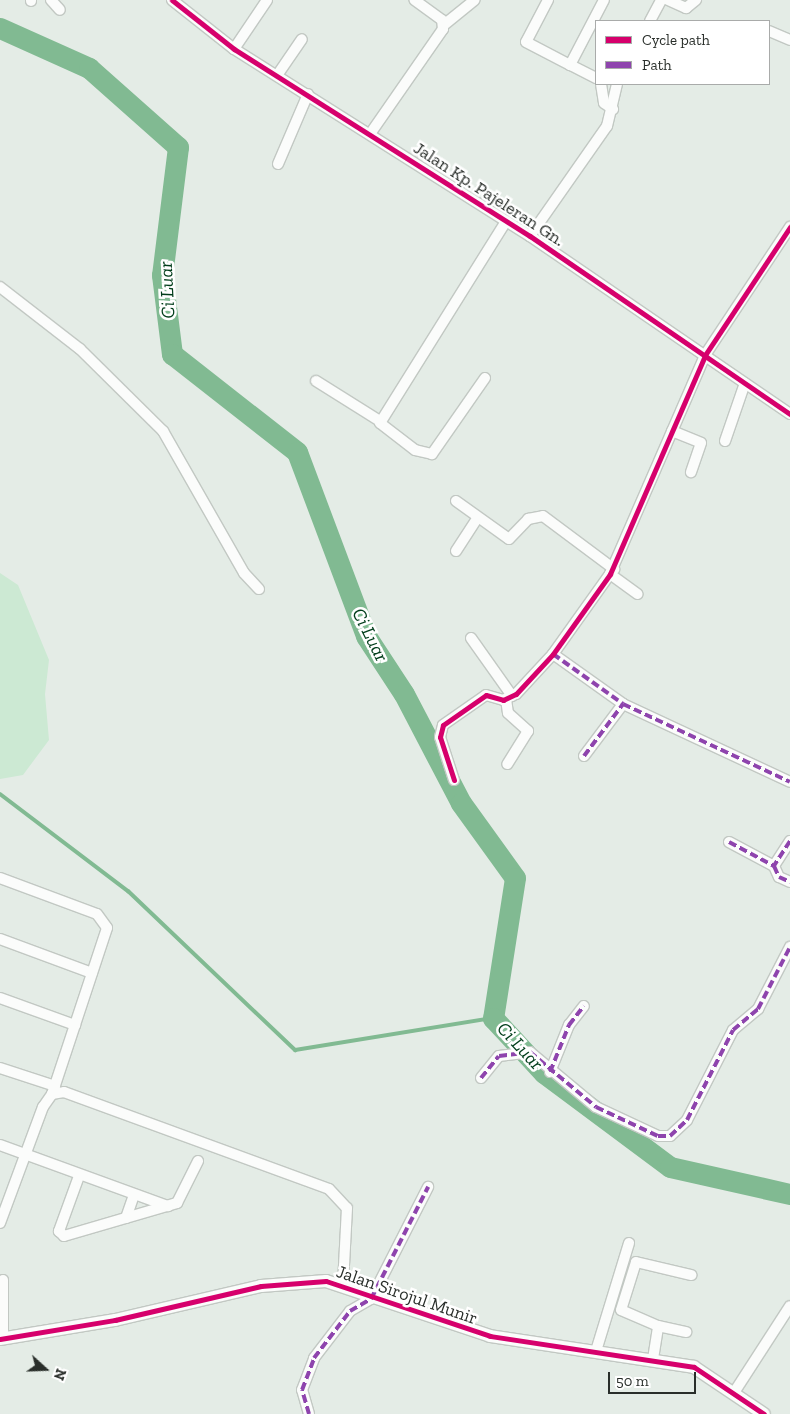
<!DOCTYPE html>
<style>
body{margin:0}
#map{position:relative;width:790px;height:1414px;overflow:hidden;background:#e4ece6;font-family:"Zilla Slab",serif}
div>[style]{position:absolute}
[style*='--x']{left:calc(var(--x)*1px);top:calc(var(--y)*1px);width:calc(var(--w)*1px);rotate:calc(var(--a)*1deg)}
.green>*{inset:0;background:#cce9d3}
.stream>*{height:4px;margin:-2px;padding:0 2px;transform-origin:2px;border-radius:2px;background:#81ba92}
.river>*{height:21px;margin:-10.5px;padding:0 10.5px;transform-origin:10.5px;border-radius:10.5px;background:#81ba92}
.roads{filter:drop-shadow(1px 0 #c2c8c3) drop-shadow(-1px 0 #c2c8c3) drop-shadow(0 1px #c2c8c3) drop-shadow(0 -1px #c2c8c3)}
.minor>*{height:10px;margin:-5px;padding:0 5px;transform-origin:5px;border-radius:5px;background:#fbfcfb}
.tertiary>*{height:12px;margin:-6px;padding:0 6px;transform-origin:6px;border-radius:6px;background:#fbfcfb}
.quiet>*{height:4px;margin-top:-2px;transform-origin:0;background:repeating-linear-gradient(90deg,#8e44ad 0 8px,transparent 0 12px)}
.cycleway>*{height:5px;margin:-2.5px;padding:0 2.5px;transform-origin:2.5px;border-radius:2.5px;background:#d6006c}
span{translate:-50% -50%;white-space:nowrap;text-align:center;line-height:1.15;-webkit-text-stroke:5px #fff;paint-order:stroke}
.street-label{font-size:18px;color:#292e2a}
.water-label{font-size:19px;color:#003d1a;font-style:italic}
.legend{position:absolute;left:595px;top:20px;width:175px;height:65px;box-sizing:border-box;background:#fff;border:1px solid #a9abaa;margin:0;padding:6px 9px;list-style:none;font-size:15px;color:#292e2a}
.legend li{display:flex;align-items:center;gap:10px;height:25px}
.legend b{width:25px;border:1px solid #a9abaa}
.north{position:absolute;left:20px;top:1344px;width:50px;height:50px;-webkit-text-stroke:4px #fff;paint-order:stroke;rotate:110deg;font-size:14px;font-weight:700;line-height:20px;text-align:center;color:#292e2a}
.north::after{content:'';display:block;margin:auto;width:18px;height:22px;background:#292e2a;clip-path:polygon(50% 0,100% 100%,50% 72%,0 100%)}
.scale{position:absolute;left:608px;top:1372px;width:88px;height:22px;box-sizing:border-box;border:2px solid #292e2a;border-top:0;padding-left:6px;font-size:15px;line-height:18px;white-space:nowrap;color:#292e2a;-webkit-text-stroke:4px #fff;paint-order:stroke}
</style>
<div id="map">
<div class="green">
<div style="clip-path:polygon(0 573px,18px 585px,49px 660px,45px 694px,49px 740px,23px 775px,0 779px)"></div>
</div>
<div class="stream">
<div style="--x:0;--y:794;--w:161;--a:37.2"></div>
<div style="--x:128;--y:891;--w:231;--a:43.6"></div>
<div style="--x:295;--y:1050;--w:201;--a:-9.2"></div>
</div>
<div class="river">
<div style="--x:0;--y:28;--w:98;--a:24.2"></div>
<div style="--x:89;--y:68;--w:119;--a:41.6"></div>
<div style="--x:178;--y:147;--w:129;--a:97.1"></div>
<div style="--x:162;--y:275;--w:80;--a:82.8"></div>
<div style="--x:172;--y:354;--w:159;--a:38.1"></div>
<div style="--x:297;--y:452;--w:197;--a:69.4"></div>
<div style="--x:366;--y:636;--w:69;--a:56.8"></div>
<div style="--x:404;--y:694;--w:123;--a:62.4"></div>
<div style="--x:461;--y:803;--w:92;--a:54.2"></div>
<div style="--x:515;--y:878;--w:142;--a:98.9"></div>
<div style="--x:493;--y:1018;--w:75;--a:47.2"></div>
<div style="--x:544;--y:1073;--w:157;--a:36.7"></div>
<div style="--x:670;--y:1167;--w:123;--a:12.7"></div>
</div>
<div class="roads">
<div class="minor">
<div style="--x:51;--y:0;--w:13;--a:48"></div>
<div style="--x:172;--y:0;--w:79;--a:38.3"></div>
<div style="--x:234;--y:49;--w:350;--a:32.3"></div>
<div style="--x:530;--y:236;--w:315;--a:34.4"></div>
<div style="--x:548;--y:0;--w:47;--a:117.6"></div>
<div style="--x:526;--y:42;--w:50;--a:27.6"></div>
<div style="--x:668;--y:0;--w:20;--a:24"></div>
<div style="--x:686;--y:8;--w:13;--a:-39"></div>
<div style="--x:31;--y:1;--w:1;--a:-90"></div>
<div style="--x:650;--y:21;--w:24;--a:-62"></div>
<div style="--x:445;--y:24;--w:38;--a:-39"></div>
<div style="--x:769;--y:31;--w:23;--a:23"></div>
<div style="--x:234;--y:49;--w:59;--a:-56"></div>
<div style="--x:278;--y:74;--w:42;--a:-55.6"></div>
<div style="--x:596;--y:78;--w:29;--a:-153"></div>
<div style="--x:570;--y:65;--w:73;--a:-62.4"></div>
<div style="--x:601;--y:84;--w:19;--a:81"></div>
<div style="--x:604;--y:103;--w:11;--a:34"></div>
<div style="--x:370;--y:134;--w:128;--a:-55.2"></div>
<div style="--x:443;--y:29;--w:9;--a:-96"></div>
<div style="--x:442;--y:20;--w:34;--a:-144"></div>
<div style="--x:278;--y:164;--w:76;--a:-66.8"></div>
<div style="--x:530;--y:236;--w:134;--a:-55"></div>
<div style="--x:607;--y:126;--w:43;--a:-76.6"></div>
<div style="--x:0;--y:287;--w:101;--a:37.8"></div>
<div style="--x:80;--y:349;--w:117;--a:44.7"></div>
<div style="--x:163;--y:431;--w:163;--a:60.3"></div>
<div style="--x:244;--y:573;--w:22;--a:47"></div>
<div style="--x:485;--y:378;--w:93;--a:124.9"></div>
<div style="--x:432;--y:454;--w:17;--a:-167"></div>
<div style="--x:415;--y:450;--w:44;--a:-142.4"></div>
<div style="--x:380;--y:423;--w:238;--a:-58"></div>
<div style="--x:316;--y:381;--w:75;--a:32"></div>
<div style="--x:672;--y:431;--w:31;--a:22"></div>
<div style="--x:701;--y:443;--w:31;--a:109"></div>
<div style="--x:725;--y:441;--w:61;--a:-71"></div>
<div style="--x:456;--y:501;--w:65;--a:35.6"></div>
<div style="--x:509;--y:539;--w:28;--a:-46"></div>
<div style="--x:528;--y:519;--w:15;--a:-11"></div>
<div style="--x:543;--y:516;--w:89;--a:36.7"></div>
<div style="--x:456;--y:551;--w:38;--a:-57"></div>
<div style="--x:610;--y:574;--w:34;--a:36"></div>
<div style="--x:471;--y:638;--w:71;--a:54.7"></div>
<div style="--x:553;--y:654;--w:86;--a:35.5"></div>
<div style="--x:623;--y:704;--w:184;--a:25"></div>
<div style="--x:506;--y:699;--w:14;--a:82"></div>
<div style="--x:508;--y:713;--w:27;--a:42"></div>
<div style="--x:528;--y:731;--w:39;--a:122"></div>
<div style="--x:584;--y:756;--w:65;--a:-53.1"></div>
<div style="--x:454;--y:780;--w:45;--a:-108"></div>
<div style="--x:440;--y:737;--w:12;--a:-76"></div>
<div style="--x:443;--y:725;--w:52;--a:-34.9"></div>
<div style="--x:486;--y:695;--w:18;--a:16"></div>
<div style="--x:503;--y:700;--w:14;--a:-25"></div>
<div style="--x:516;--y:694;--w:54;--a:-47.2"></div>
<div style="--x:553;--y:654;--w:98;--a:-54.5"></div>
<div style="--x:610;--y:574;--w:239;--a:-66.5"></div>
<div style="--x:705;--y:355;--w:154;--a:-56.4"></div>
<div style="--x:790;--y:841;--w:30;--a:123"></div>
<div style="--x:774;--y:866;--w:12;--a:66"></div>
<div style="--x:779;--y:877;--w:12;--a:24"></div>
<div style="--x:729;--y:842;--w:51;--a:28.1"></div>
<div style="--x:0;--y:878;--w:103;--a:20.4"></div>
<div style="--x:97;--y:914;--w:17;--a:54"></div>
<div style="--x:107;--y:928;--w:175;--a:108.3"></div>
<div style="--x:0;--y:939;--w:98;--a:20.3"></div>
<div style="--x:0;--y:998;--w:80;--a:19.8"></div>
<div style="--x:0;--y:1068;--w:58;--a:18.1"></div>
<div style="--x:550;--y:1072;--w:51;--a:-68"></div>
<div style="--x:569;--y:1025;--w:24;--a:-52"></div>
<div style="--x:481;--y:1078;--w:28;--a:-51"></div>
<div style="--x:499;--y:1056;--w:31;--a:-7"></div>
<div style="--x:530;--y:1052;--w:86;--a:39.8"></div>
<div style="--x:596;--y:1107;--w:68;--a:25.1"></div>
<div style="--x:658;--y:1136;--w:12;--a:0"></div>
<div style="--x:670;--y:1136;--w:23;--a:-43"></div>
<div style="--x:687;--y:1120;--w:101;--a:-62.9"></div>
<div style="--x:733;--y:1030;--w:33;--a:-40"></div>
<div style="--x:758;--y:1009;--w:70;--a:-62.7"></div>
<div style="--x:0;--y:1145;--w:179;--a:20"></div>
<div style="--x:79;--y:1176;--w:59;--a:110"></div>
<div style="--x:59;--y:1231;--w:7;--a:45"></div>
<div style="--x:64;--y:1236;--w:118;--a:-16.3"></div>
<div style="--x:177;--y:1203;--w:47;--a:-63.4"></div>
<div style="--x:126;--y:1218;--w:24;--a:-71"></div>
<div style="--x:0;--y:1223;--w:124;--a:-69.7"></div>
<div style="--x:43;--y:1107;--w:16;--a:-55"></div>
<div style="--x:52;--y:1094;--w:12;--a:-9"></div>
<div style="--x:64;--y:1092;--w:282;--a:20.1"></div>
<div style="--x:329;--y:1189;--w:26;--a:47"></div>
<div style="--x:347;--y:1208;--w:77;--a:93"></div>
<div style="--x:658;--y:1326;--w:29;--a:12"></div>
<div style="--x:3;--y:1338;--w:58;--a:-90"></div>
<div style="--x:596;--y:1351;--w:113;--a:-73"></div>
<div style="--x:653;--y:1359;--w:33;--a:-81"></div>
<div style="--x:658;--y:1326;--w:40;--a:-156.6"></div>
<div style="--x:621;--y:1310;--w:50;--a:-72.6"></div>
<div style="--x:636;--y:1262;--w:57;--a:13.3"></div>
<div style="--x:735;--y:1391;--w:101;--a:-57.1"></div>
<div style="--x:309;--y:1414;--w:25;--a:-106"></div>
<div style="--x:302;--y:1390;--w:34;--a:-69"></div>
<div style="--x:314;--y:1358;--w:59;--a:-52.5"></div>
<div style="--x:350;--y:1311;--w:24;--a:-30"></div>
<div style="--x:371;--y:1299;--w:126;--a:-63"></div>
</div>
<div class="tertiary">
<div style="--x:0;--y:1339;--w:117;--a:-9.4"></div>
<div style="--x:115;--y:1320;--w:150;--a:-13.1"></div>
<div style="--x:261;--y:1286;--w:65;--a:-4.4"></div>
<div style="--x:326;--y:1281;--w:173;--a:18.5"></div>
<div style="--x:490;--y:1336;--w:206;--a:8.6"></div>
<div style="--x:694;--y:1367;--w:84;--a:33.9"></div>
</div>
</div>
<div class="quiet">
<div style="--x:553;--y:654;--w:86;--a:35.5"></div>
<div style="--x:623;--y:704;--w:184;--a:25"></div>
<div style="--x:584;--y:756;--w:65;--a:-53.1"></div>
<div style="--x:790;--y:841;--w:30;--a:123"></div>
<div style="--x:774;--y:866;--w:12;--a:66"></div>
<div style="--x:779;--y:877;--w:12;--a:24"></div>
<div style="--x:729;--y:842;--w:51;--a:28.1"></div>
<div style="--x:550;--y:1072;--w:51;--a:-68"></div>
<div style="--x:569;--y:1025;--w:24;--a:-52"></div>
<div style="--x:481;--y:1078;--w:28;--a:-51"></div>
<div style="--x:499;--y:1056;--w:31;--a:-7"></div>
<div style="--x:530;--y:1052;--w:86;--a:39.8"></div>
<div style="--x:596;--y:1107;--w:68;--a:25.1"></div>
<div style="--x:658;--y:1136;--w:12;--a:0"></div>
<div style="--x:670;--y:1136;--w:23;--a:-43"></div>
<div style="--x:687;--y:1120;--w:101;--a:-62.9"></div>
<div style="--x:733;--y:1030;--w:33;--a:-40"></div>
<div style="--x:758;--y:1009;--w:70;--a:-62.7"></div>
<div style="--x:309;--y:1414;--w:25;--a:-106"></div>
<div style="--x:302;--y:1390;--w:34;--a:-69"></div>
<div style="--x:314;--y:1358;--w:59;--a:-52.5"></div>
<div style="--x:350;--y:1311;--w:24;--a:-30"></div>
<div style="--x:371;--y:1299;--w:126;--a:-63"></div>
</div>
<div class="cycleway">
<div style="--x:172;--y:0;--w:79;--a:38.3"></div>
<div style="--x:234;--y:49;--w:350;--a:32.3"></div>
<div style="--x:530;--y:236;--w:315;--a:34.4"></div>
<div style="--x:454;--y:780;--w:45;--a:-108"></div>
<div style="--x:440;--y:737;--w:12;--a:-76"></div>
<div style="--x:443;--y:725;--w:52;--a:-34.9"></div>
<div style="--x:486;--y:695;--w:18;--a:16"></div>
<div style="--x:503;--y:700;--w:14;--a:-25"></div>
<div style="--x:516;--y:694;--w:54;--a:-47.2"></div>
<div style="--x:553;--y:654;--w:98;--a:-54.5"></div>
<div style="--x:610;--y:574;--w:239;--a:-66.5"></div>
<div style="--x:705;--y:355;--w:154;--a:-56.4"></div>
<div style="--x:0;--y:1339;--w:117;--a:-9.4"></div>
<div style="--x:115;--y:1320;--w:150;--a:-13.1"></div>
<div style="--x:261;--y:1286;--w:65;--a:-4.4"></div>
<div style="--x:326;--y:1281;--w:173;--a:18.5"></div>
<div style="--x:490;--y:1336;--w:206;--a:8.6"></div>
<div style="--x:694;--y:1367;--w:84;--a:33.9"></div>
</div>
<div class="street-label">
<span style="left:489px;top:194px;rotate:33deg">Jalan Kp. Pajeleran Gn.</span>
<span style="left:407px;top:1295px;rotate:19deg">Jalan Sirojul Munir</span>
</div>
<div class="water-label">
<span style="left:167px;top:290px;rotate:-93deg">Ci Luar</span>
<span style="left:370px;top:635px;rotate:63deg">Ci Luar</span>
<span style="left:520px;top:1046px;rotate:47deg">Ci Luar</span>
</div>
<ul class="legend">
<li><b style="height:6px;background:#d6006c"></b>Cycle path</li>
<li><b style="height:6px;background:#8e44ad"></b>Path</li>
</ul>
<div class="north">N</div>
<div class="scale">50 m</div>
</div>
